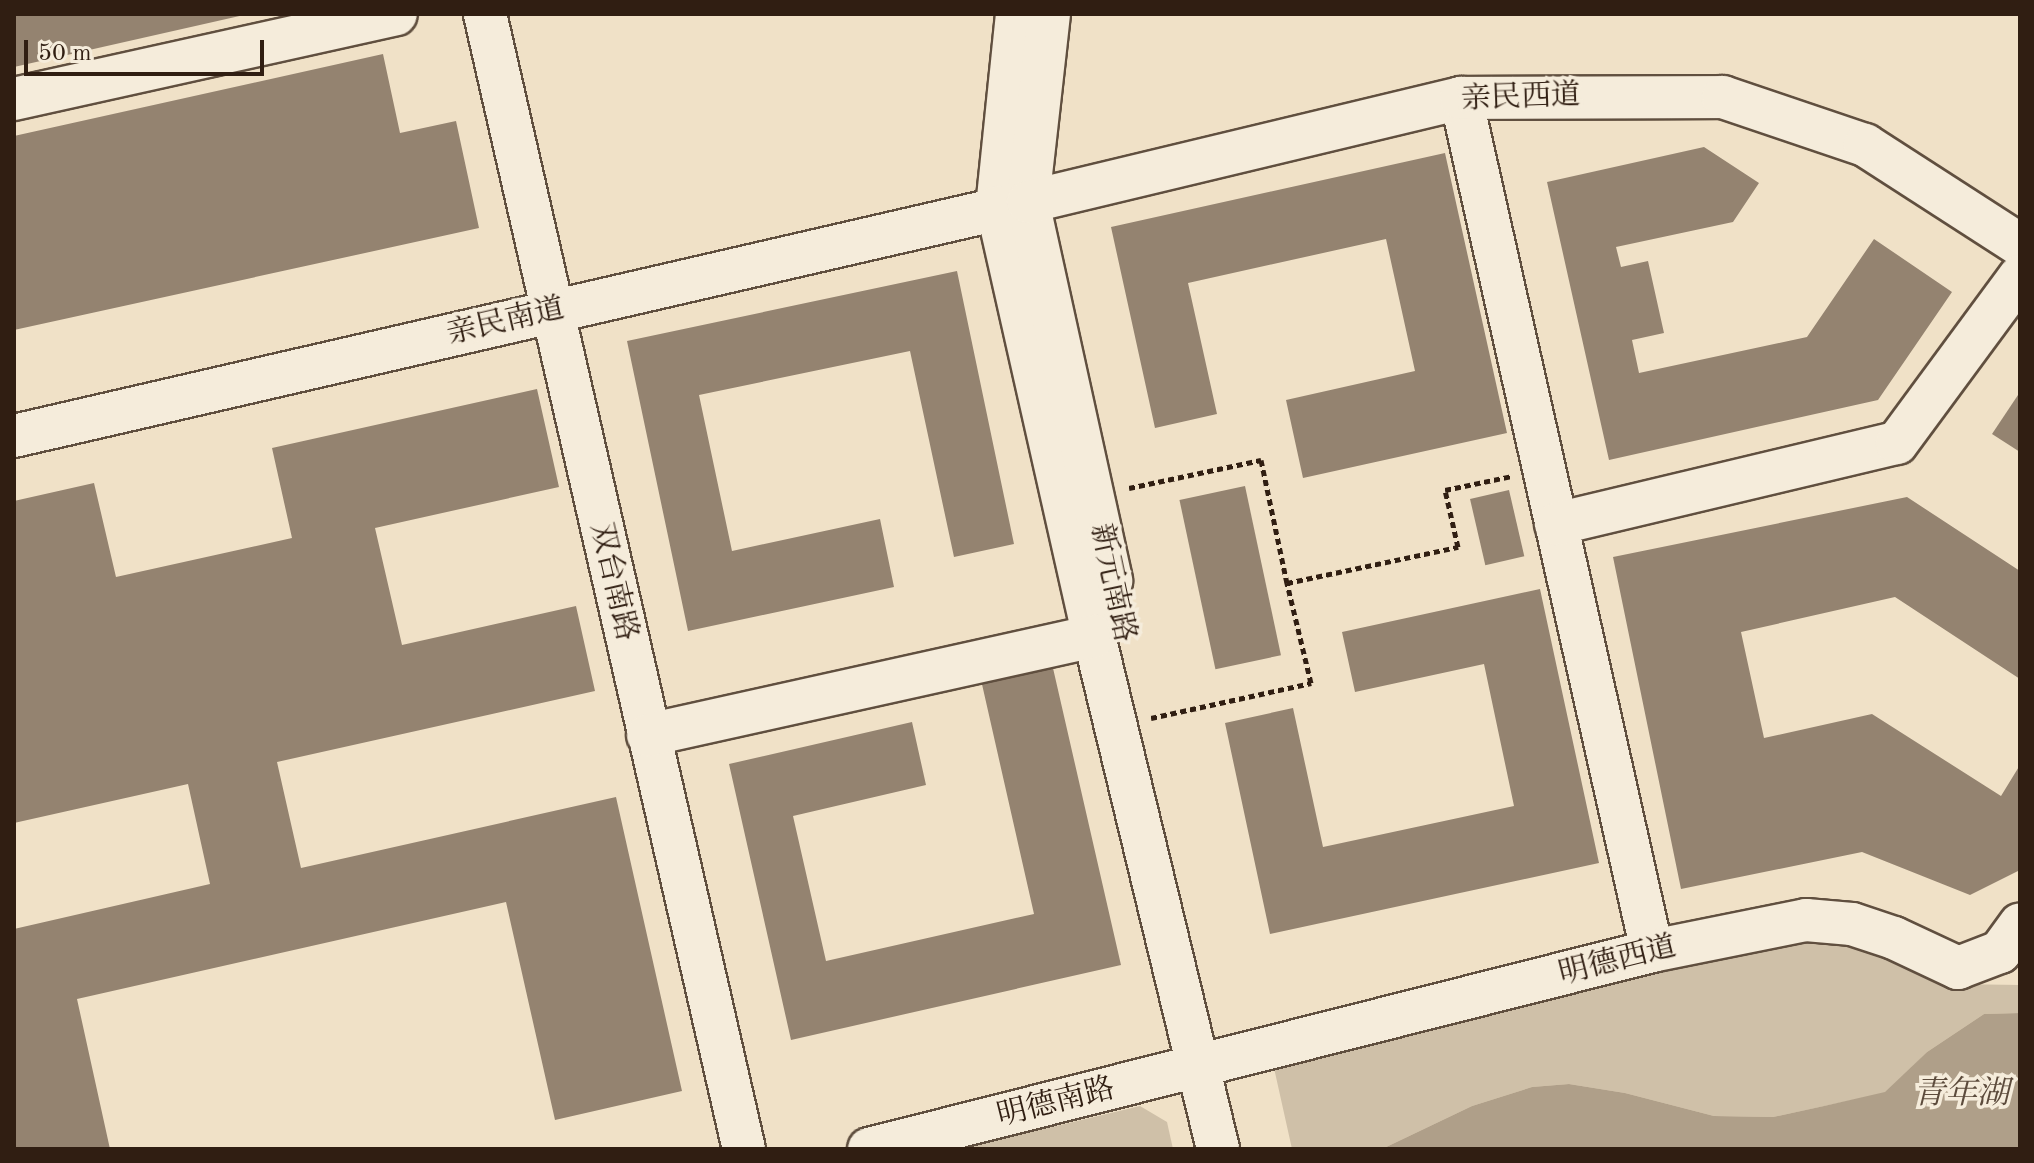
<!DOCTYPE html>
<meta charset="utf-8">
<style>
body{margin:0}
#map{position:relative;width:2034px;height:1163px;overflow:hidden;background:#f0e1c7;font-family:"Old Standard TT","Noto Serif SC",serif}
div>[style]{position:absolute}
[style*='--x']{left:calc(var(--x)*1px);top:calc(var(--y)*1px);width:calc(var(--w)*1px);rotate:calc(var(--a)*1deg)}
.green>*{inset:0;background:#cfc0a8}
.water>*{inset:0;background:#af9f89}
.building>*{inset:0;background:#948370;transform-origin:0 0}
.path>*{height:5px;margin-top:-2.5px;transform-origin:0;background:repeating-linear-gradient(90deg,#301e12 0 6px,transparent 0 10px)}
.roads{filter:drop-shadow(2px 0 #604f3f) drop-shadow(-2px 0 #604f3f) drop-shadow(0 2px #604f3f) drop-shadow(0 -2px #604f3f)}
.minor>*{height:42px;margin:-21px;padding:0 21px;transform-origin:21px;border-radius:21px;background:#f5ecdb}
span{translate:-50% -50%;white-space:nowrap;text-align:center;line-height:1.15;-webkit-text-stroke:7px #f5ecdb;paint-order:stroke}
.street-label{font-size:30px;color:#301e12}
.water-label{font-size:32px;color:#5c4b3c;font-style:italic}
.frame{position:absolute;inset:0;border:16px solid #301e12;pointer-events:none}
.scale{position:absolute;left:24px;top:40px;width:240px;height:36px;box-sizing:border-box;border:4px solid #301e12;border-top:0;padding-left:10px;font-size:24px;line-height:28px;white-space:nowrap;color:#301e12;-webkit-text-stroke:6px #f5ecdb;paint-order:stroke}
</style>
<div id="map">
<div class="green">
<div style="clip-path:polygon(1772px 938px,1868px 944px,1954px 984px,2020px 985px,2020px 1013px,1984px 1014px,1927px 1052px,1885px 1093px,1773px 1117px,1714px 1116px,1625px 1093px,1569px 1084px,1532px 1087px,1472px 1106px,1382px 1149px,1292px 1149px,1270px 1050px)"></div>
<div style="clip-path:polygon(1140px 1106px,1167px 1122px,1173px 1149px,959px 1149px)"></div>
</div>
<div class="water">
<div style="clip-path:polygon(2020px 1013px,2020px 1149px,1382px 1149px,1472px 1106px,1532px 1087px,1569px 1084px,1625px 1093px,1714px 1116px,1773px 1117px,1824px 1106px,1885px 1092px,1927px 1052px,1984px 1014px)"></div>
</div>
<div class="building">
<div style="clip-path:polygon(14px 14px,244px 14px,244px 15px,14px 67px)"></div>
<div style="clip-path:polygon(383px 54px,400px 133px,456px 121px,479px 228px,14px 330px,14px 136px)"></div>
<div style="clip-path:polygon(1704px 147px,1759px 183px,1733px 222px,1616px 247px,1621px 267px,1648px 261px,1664px 333px,1632px 340px,1639px 373px,1807px 337px,1874px 239px,1952px 292px,1878px 400px,1609px 460px,1547px 182px)"></div>
<div style="clip-path:polygon(1445px 153px,1507px 433px,1303px 478px,1286px 400px,1415px 371px,1386px 239px,1188px 283px,1217px 414px,1155px 428px,1111px 227px)"></div>
<div style="clip-path:polygon(957px 271px,1014px 544px,954px 557px,910px 351px,699px 395px,732px 551px,880px 519px,894px 587px,688px 631px,627px 341px)"></div>
<div style="clip-path:polygon(537px 389px,559px 487px,375px 528px,402px 645px,576px 606px,595px 691px,277px 762px,301px 868px,616px 797px,682px 1091px,555px 1120px,506px 902px,77px 999px,110px 1149px,14px 1149px,14px 929px,210px 884px,188px 784px,14px 823px,14px 501px,94px 483px,116px 577px,292px 538px,272px 448px)"></div>
<div style="clip-path:polygon(2020px 392px,2020px 452px,1992px 434px)"></div>
<div style="left:1245px;top:486px;width:173px;height:67px;rotate:78deg"></div>
<div style="left:1509px;top:490px;width:68px;height:40px;rotate:77deg"></div>
<div style="clip-path:polygon(1907px 497px,2020px 571px,2020px 679px,1895px 597px,1741px 632px,1764px 738px,1872px 714px,2001px 796px,2020px 765px,2020px 870px,1970px 895px,1862px 852px,1681px 889px,1613px 557px)"></div>
<div style="clip-path:polygon(1540px 589px,1599px 863px,1270px 934px,1225px 723px,1293px 708px,1323px 847px,1514px 806px,1484px 664px,1355px 692px,1342px 632px)"></div>
<div style="clip-path:polygon(1050px 655px,1121px 965px,791px 1040px,729px 764px,912px 722px,926px 785px,793px 816px,826px 961px,1034px 914px,979px 671px)"></div>
</div>
<div class="path">
<div style="--x:1129;--y:488;--w:135;--a:-12"></div>
<div style="--x:1261;--y:460;--w:126;--a:78.1"></div>
<div style="--x:1287;--y:583;--w:175;--a:-11.9"></div>
<div style="--x:1458;--y:547;--w:58;--a:-102.8"></div>
<div style="--x:1445;--y:490;--w:68;--a:-11.8"></div>
<div style="--x:1151;--y:718;--w:164;--a:-12.3"></div>
<div style="--x:1311;--y:683;--w:103;--a:-103.5"></div>
</div>
<div class="roads">
<div class="minor">
<div style="--x:485;--y:14;--w:1164;--a:77.15"></div>
<div style="--x:1017;--y:14;--w:194;--a:95.9"></div>
<div style="--x:997;--y:207;--w:440;--a:77.3"></div>
<div style="--x:1094;--y:636;--w:528;--a:76.41"></div>
<div style="--x:1049;--y:14;--w:189;--a:96.4"></div>
<div style="--x:1028;--y:202;--w:388;--a:77.6"></div>
<div style="--x:1461;--y:98;--w:874;--a:77.38"></div>
<div style="--x:14;--y:99;--w:391;--a:-12.5"></div>
<div style="--x:14;--y:436;--w:1041;--a:-12.99"></div>
<div style="--x:1028;--y:202;--w:445;--a:-13.5"></div>
<div style="--x:1461;--y:98;--w:262;--a:-0.2"></div>
<div style="--x:1723;--y:97;--w:150;--a:18.7"></div>
<div style="--x:1865;--y:145;--w:184;--a:32.8"></div>
<div style="--x:1556;--y:524;--w:350;--a:-13.4"></div>
<div style="--x:1897;--y:443;--w:207;--a:-53.6"></div>
<div style="--x:648;--y:735;--w:457;--a:-12.5"></div>
<div style="--x:869;--y:1149;--w:808;--a:-14.19"></div>
<div style="--x:1652;--y:951;--w:157;--a:-11.4"></div>
<div style="--x:1806;--y:920;--w:46;--a:5"></div>
<div style="--x:1852;--y:924;--w:44;--a:18.4"></div>
<div style="--x:1894;--y:938;--w:71;--a:25.1"></div>
<div style="--x:1958;--y:968;--w:45;--a:-20.9"></div>
<div style="--x:2000;--y:952;--w:34;--a:-54"></div>
</div>
</div>
<div class="street-label">
<span style="left:1521px;top:98px;rotate:-2deg">亲民西道</span>
<span style="left:506px;top:322px;rotate:-13deg">亲民南道</span>
<span style="left:613px;top:582px;rotate:77deg">双台南路</span>
<span style="left:1112px;top:583px;rotate:78deg">新元南路</span>
<span style="left:1618px;top:961px;rotate:-14deg">明德西道</span>
<span style="left:1056px;top:1103px;rotate:-14deg">明德南路</span>
</div>
<div class="water-label">
<span style="left:1961px;top:1095px">青年湖</span>
</div>
<div class="frame"></div>
<div class="scale">50 m</div>
</div>
